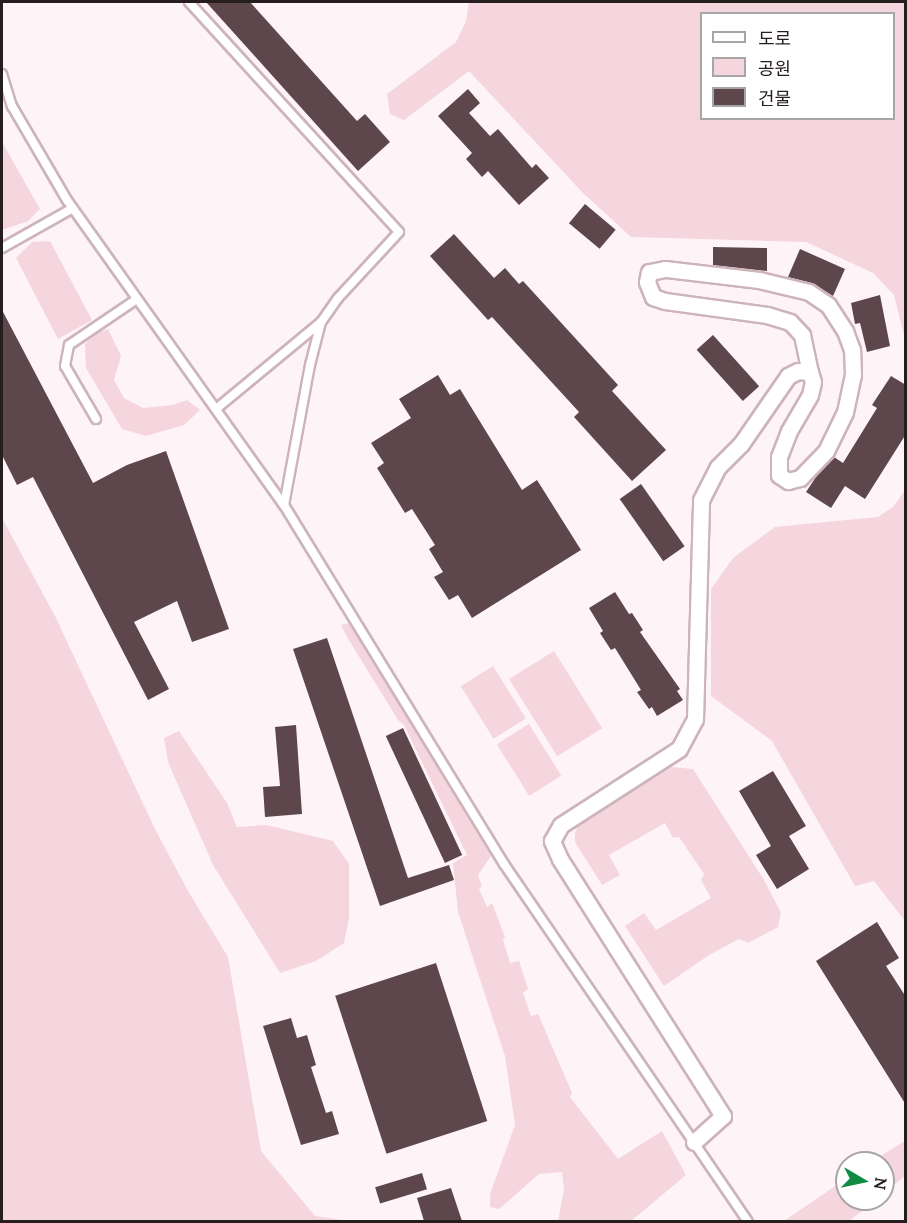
<!DOCTYPE html>
<meta charset="utf-8">
<style>
body{margin:0}
#map{position:relative;width:907px;height:1223px;overflow:hidden;background:#fef3f6;font-family:Lora,"Noto Sans KR",serif}
div>[style]{position:absolute}
[style*='--x']{left:calc(var(--x)*1px);top:calc(var(--y)*1px);width:calc(var(--w)*1px);rotate:calc(var(--a)*1deg)}
.green>*{inset:0;background:#f5d6de;transform-origin:0 0}
.building>*{inset:0;background:#5d474d;transform-origin:0 0}
.roads{filter:drop-shadow(2px 0 #cdb4ba) drop-shadow(-2px 0 #cdb4ba) drop-shadow(0 2px #cdb4ba) drop-shadow(0 -2px #cdb4ba)}
.service>*{height:8px;margin:-4px;padding:0 4px;transform-origin:4px;border-radius:4px;background:#fff}
.minor>*{height:15px;margin:-7.5px;padding:0 7.5px;transform-origin:7.5px;border-radius:7.5px;background:#fff}
span{translate:-50% -50%;white-space:nowrap;text-align:center;line-height:1.15;-webkit-text-stroke:6px #fff;paint-order:stroke}
.frame{position:absolute;inset:0;border:3px solid #261d1f;pointer-events:none}
.legend{position:absolute;left:700px;top:12px;width:195px;height:108px;box-sizing:border-box;background:#fff;border:2px solid #a8a5a5;margin:0;padding:8px 10px;list-style:none;font-size:18px;color:#261d1f}
.legend li{display:flex;align-items:center;gap:12px;height:30px}
.legend b{width:30px;border:2px solid #a8a5a5}
.north{position:absolute;left:835px;top:1151px;width:60px;height:60px;box-sizing:border-box;background:#fff;border:2px solid #a8a5a5;border-radius:50%;rotate:99deg;font-size:16px;font-weight:700;line-height:24px;text-align:center;color:#261d1f}
.north::after{content:'';display:block;margin:auto;width:21px;height:27px;background:#118a44;clip-path:polygon(50% 0,100% 100%,50% 72%,0 100%)}
</style>
<div id="map">
<div class="green">
<div style="clip-path:polygon(evenodd,469px 2px,905px 2px,905px 339px,894px 295px,873px 273px,806px 242px,631px 237px,582px 192px,469px 71px,404px 120px,390px 114px,387px 94px,456px 42px,466px 21px,469px 2px,702px 14px,894px 14px,894px 118px,702px 118px,702px 14px)"></div>
<div style="clip-path:polygon(2px 142px,40px 209px,28px 221px,2px 230px)"></div>
<div style="clip-path:polygon(50px 241px,92px 320px,58px 339px,16px 258px,32px 242px)"></div>
<div style="clip-path:polygon(108px 329px,121px 356px,114px 380px,124px 398px,143px 408px,173px 405px,187px 400px,200px 410px,184px 425px,146px 436px,122px 429px,86px 368px,85px 344px,96px 333px)"></div>
<div style="clip-path:polygon(905px 490px,905px 921px,874px 881px,855px 886px,772px 741px,711px 696px,711px 589px,733px 558px,775px 527px,878px 517px,894px 506px)"></div>
<div style="clip-path:polygon(2px 518px,55px 616px,155px 829px,188px 891px,228px 957px,261px 1151px,315px 1216px,348px 1221px,2px 1221px)"></div>
<div style="clip-path:polygon(349px 623px,491px 856px,478px 875px,482px 886px,479px 889px,487px 907px,492px 903px,505px 937px,503px 940px,510px 963px,519px 961px,528px 989px,523px 993px,531px 1016px,538px 1014px,572px 1093px,570px 1097px,618px 1159px,662px 1131px,686px 1175px,631px 1221px,558px 1221px,564px 1190px,562px 1172px,539px 1174px,499px 1209px,490px 1207px,490px 1194px,515px 1125px,505px 1056px,458px 912px,453px 863px,467px 855px,404px 725px,398px 720px,347px 637px,341px 625px)"></div>
<div style="left:554px;top:651px;width:91px;height:53px;rotate:58deg"></div>
<div style="left:493px;top:666px;width:62px;height:38px;rotate:58deg"></div>
<div style="left:529px;top:724px;width:61px;height:38px;rotate:58deg"></div>
<div style="clip-path:polygon(179px 731px,227px 803px,237px 827px,266px 825px,333px 841px,349px 864px,349px 918px,344px 943px,316px 961px,280px 973px,213px 865px,168px 762px,164px 738px)"></div>
<div style="clip-path:polygon(671px 767px,693px 769px,764px 880px,781px 913px,778px 927px,748px 943px,739px 939px,709px 955px,664px 986px,625px 926px,644px 913px,656px 930px,711px 898px,701px 880px,704px 874px,679px 837px,673px 838px,665px 823px,609px 855px,620px 875px,602px 885px,575px 842px,575px 833px,578px 826px,590px 818px)"></div>
<div style="clip-path:polygon(905px 1141px,905px 1176px,883px 1194px,883px 1163px,869px 1163px)"></div>
<div style="clip-path:polygon(847px 1178px,847px 1199px,877px 1199px,849px 1221px,784px 1221px)"></div>
</div>
<div class="building">
<div style="clip-path:polygon(206px 2px,250px 2px,357px 121px,365px 114px,390px 142px,358px 171px)"></div>
<div style="clip-path:polygon(468px 89px,480px 103px,469px 113px,490px 136px,498px 129px,532px 168px,536px 164px,549px 178px,519px 205px,488px 171px,482px 177px,466px 159px,472px 153px,438px 116px)"></div>
<div style="left:585px;top:204px;width:40px;height:25px;rotate:40deg"></div>
<div style="clip-path:polygon(454px 234px,494px 278px,505px 268px,519px 284px,523px 281px,618px 385px,612px 391px,666px 450px,632px 481px,574px 417px,579px 412px,492px 317px,488px 320px,430px 256px)"></div>
<div style="clip-path:polygon(713px 247px,767px 248px,767px 271px,713px 265px)"></div>
<div style="clip-path:polygon(800px 249px,845px 269px,833px 296px,812px 283px,788px 277px)"></div>
<div style="clip-path:polygon(880px 295px,890px 346px,867px 352px,860px 323px,855px 324px,851px 303px)"></div>
<div style="clip-path:polygon(2px 310px,93px 483px,127px 465px,166px 451px,229px 629px,192px 642px,177px 601px,134px 622px,169px 689px,148px 700px,33px 477px,17px 485px,2px 455px)"></div>
<div style="left:713px;top:335px;width:69px;height:22px;rotate:48deg"></div>
<div style="clip-path:polygon(438px 375px,450px 395px,460px 389px,522px 490px,537px 480px,581px 550px,472px 618px,458px 595px,449px 600px,434px 577px,443px 572px,429px 549px,435px 545px,412px 509px,405px 513px,377px 468px,384px 463px,371px 443px,411px 418px,399px 399px)"></div>
<div style="clip-path:polygon(891px 376px,906px 385px,906px 434px,865px 499px,845px 486px,831px 508px,806px 492px,818px 474px,834px 457px,843px 463px,877px 408px,872px 405px)"></div>
<div style="left:641px;top:484px;width:76px;height:26px;rotate:55deg"></div>
<div style="clip-path:polygon(615px 592px,629px 614px,632px 613px,643px 630px,640px 632px,680px 689px,677px 691px,683px 700px,657px 716px,652px 707px,649px 709px,637px 692px,641px 690px,615px 648px,611px 650px,600px 633px,603px 631px,589px 608px)"></div>
<div style="clip-path:polygon(327px 638px,408px 878px,449px 865px,454px 880px,380px 906px,293px 649px)"></div>
<div style="clip-path:polygon(296px 725px,302px 814px,265px 817px,263px 787px,280px 786px,275px 727px)"></div>
<div style="left:403px;top:728px;width:140px;height:19px;rotate:65deg"></div>
<div style="clip-path:polygon(773px 771px,806px 826px,789px 836px,809px 869px,777px 889px,756px 855px,771px 846px,739px 791px)"></div>
<div style="clip-path:polygon(877px 922px,899px 958px,886px 966px,906px 997px,906px 1105px,816px 961px)"></div>
<div style="left:436px;top:963px;width:166px;height:106px;rotate:72deg"></div>
<div style="clip-path:polygon(291px 1018px,297px 1038px,307px 1035px,316px 1065px,311px 1067px,326px 1113px,332px 1111px,339px 1134px,301px 1145px,263px 1026px)"></div>
<div style="left:422px;top:1173px;width:17px;height:49px;rotate:73deg"></div>
<div style="clip-path:polygon(451px 1188px,462px 1221px,424px 1221px,417px 1198px)"></div>
</div>
<div class="roads">
<div class="service">
<div style="--x:189;--y:2;--w:311;--a:47.6"></div>
<div style="--x:399;--y:232;--w:90;--a:132.7"></div>
<div style="--x:338;--y:298;--w:29;--a:125"></div>
<div style="--x:321;--y:322;--w:44;--a:104.3"></div>
<div style="--x:310;--y:365;--w:142;--a:100.5"></div>
<div style="--x:2;--y:74;--w:34;--a:73"></div>
<div style="--x:12;--y:106;--w:109;--a:59.7"></div>
<div style="--x:67;--y:200;--w:374;--a:54.6"></div>
<div style="--x:284;--y:505;--w:421;--a:58.5"></div>
<div style="--x:504;--y:864;--w:433;--a:55.7"></div>
<div style="--x:2;--y:248;--w:81;--a:-29.4"></div>
<div style="--x:216;--y:409;--w:136;--a:-39.6"></div>
<div style="--x:96;--y:419;--w:61;--a:-120.3"></div>
<div style="--x:65;--y:366;--w:21;--a:-79"></div>
<div style="--x:69;--y:345;--w:82;--a:-34.1"></div>
</div>
<div class="minor">
<div style="--x:694;--y:1142;--w:39;--a:-42"></div>
<div style="--x:723;--y:1116;--w:304;--a:-122.4"></div>
<div style="--x:560;--y:859;--w:20;--a:-114"></div>
<div style="--x:552;--y:841;--w:18;--a:-61"></div>
<div style="--x:561;--y:825;--w:140;--a:-32.8"></div>
<div style="--x:679;--y:749;--w:34;--a:-62"></div>
<div style="--x:695;--y:719;--w:219;--a:-88.4"></div>
<div style="--x:701;--y:500;--w:37;--a:-63"></div>
<div style="--x:718;--y:467;--w:33;--a:-45"></div>
<div style="--x:741;--y:444;--w:83;--a:-55.3"></div>
<div style="--x:788;--y:376;--w:11;--a:-27"></div>
<div style="--x:798;--y:371;--w:12;--a:5"></div>
<div style="--x:810;--y:372;--w:10;--a:73"></div>
<div style="--x:813;--y:382;--w:13;--a:103"></div>
<div style="--x:810;--y:395;--w:42;--a:120.3"></div>
<div style="--x:789;--y:431;--w:28;--a:111"></div>
<div style="--x:779;--y:457;--w:18;--a:90"></div>
<div style="--x:779;--y:475;--w:11;--a:34"></div>
<div style="--x:788;--y:481;--w:12;--a:-14"></div>
<div style="--x:800;--y:478;--w:37;--a:-46"></div>
<div style="--x:826;--y:451;--w:43;--a:-64"></div>
<div style="--x:845;--y:412;--w:38;--a:-78"></div>
<div style="--x:853;--y:375;--w:25;--a:-92"></div>
<div style="--x:852;--y:350;--w:20;--a:-110"></div>
<div style="--x:845;--y:331;--w:31;--a:-123"></div>
<div style="--x:828;--y:305;--w:23;--a:-146"></div>
<div style="--x:809;--y:292;--w:51;--a:-166.5"></div>
<div style="--x:759;--y:280;--w:95;--a:-173.3"></div>
<div style="--x:665;--y:269;--w:16;--a:169"></div>
<div style="--x:649;--y:272;--w:10;--a:101"></div>
<div style="--x:647;--y:282;--w:16;--a:68"></div>
<div style="--x:653;--y:297;--w:13;--a:18"></div>
<div style="--x:665;--y:301;--w:103;--a:7.8"></div>
<div style="--x:767;--y:315;--w:24;--a:17"></div>
<div style="--x:790;--y:322;--w:18;--a:47"></div>
<div style="--x:802;--y:335;--w:38;--a:78"></div>
</div>
</div>
<div class="frame"></div>
<ul class="legend">
<li><b style="height:8px;background:#fff"></b>도로</li>
<li><b style="height:16px;background:#f5d6de"></b>공원</li>
<li><b style="height:16px;background:#5d474d"></b>건물</li>
</ul>
<div class="north">N</div>
</div>
